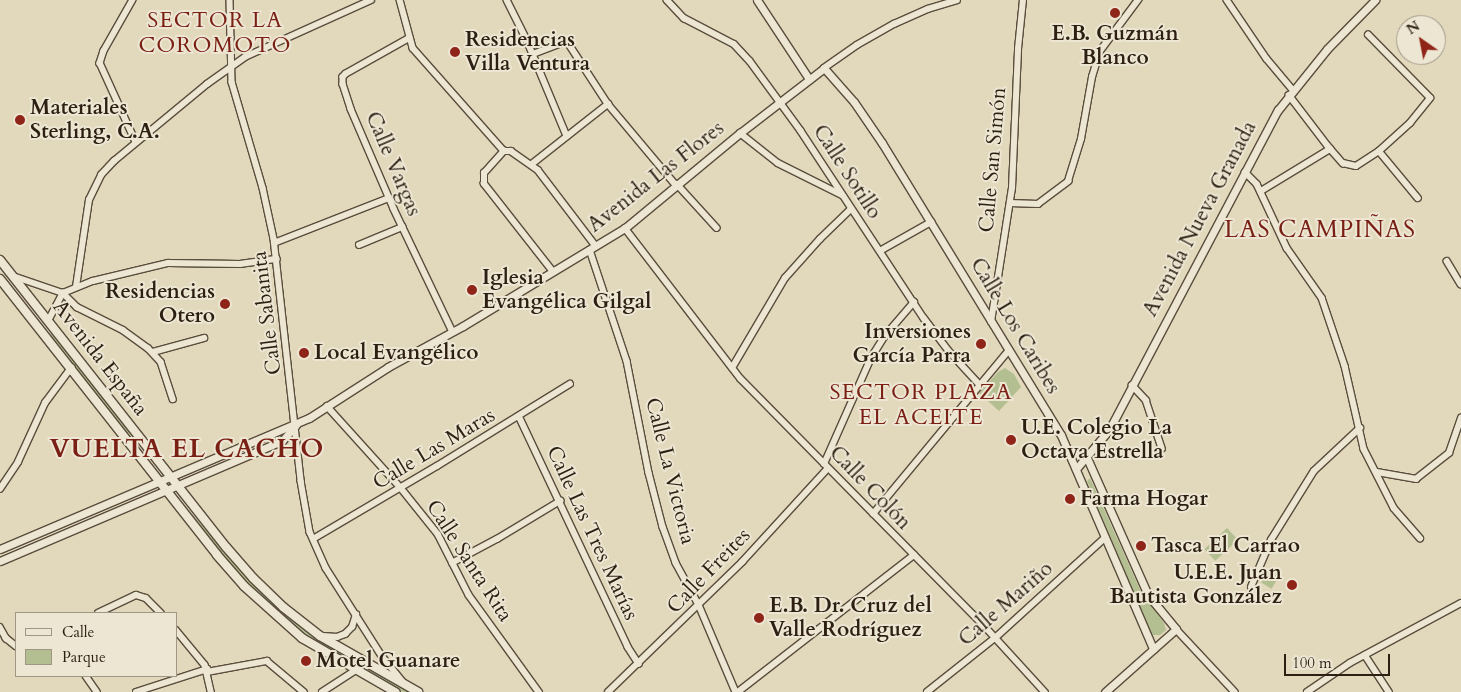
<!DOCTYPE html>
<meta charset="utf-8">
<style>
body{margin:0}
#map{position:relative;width:1461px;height:692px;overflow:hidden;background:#e2d8bc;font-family:Cardo,serif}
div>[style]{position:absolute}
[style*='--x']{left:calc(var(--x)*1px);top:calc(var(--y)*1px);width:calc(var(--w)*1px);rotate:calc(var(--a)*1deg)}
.green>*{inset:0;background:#b3bf91;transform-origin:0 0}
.roads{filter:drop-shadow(1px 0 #5a4d3c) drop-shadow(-1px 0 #5a4d3c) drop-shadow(0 1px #5a4d3c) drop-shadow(0 -1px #5a4d3c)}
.minor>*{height:5.5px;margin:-2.75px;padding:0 2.75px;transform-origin:2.75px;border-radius:2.75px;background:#ece6d3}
.tertiary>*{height:7px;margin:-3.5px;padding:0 3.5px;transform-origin:3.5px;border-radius:3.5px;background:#ece6d3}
.secondary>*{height:8px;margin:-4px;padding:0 4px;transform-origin:4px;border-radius:4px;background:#ece6d3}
.dots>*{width:14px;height:14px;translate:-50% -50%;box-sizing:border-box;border:2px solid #ece6d3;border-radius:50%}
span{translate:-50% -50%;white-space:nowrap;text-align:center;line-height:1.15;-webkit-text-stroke:4px #ece6d3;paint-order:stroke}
.poi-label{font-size:21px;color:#2d1f12;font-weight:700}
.left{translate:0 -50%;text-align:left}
.right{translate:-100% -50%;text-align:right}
.street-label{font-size:21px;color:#2d1f12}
.neighbourhood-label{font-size:22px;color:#7a1f14;letter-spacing:1px}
.quarter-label{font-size:24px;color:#7a1f14;letter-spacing:1px}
.district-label{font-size:26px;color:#7a1f14;font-weight:700;letter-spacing:1px}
.legend{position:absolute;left:15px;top:612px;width:162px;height:65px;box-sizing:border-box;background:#ece6d3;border:1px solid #a09686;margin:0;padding:6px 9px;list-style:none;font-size:15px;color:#2d1f12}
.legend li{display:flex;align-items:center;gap:10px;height:25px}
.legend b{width:25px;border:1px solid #a09686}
.north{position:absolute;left:1396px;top:15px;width:50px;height:50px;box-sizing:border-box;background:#ece6d3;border:1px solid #a09686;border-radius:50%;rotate:327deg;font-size:14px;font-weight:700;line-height:20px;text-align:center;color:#2d1f12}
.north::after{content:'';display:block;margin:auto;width:18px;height:22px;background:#8f2418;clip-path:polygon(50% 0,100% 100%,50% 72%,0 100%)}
.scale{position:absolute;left:1284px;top:654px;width:106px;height:22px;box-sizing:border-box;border:2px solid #2d1f12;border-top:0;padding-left:6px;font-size:15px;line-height:18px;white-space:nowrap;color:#2d1f12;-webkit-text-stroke:4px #ece6d3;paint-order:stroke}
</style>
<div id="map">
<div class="green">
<div style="clip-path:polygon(51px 332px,53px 333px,159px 468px,134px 438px,122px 428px,50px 336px)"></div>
<div style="clip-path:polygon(1005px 368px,1014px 374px,1021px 387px,999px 411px,979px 393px,998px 372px)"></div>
<div style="clip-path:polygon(1090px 478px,1142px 594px,1164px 623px,1166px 630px,1160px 635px,1153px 635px,1149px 629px,1087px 481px)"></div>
<div style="clip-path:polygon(178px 498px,250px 580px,293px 620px,318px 639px,410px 692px,403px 692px,327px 650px,290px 623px,233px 568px)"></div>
<div style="left:1227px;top:528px;width:16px;height:31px;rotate:47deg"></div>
<div style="left:1270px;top:568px;width:12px;height:17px;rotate:31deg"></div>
</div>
<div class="roads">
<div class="minor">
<div style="--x:133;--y:0;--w:59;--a:119.6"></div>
<div style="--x:104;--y:51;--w:13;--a:108"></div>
<div style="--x:100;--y:63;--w:87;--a:65.5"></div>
<div style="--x:230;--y:0;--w:82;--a:88.6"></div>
<div style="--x:232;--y:82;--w:110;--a:73.7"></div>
<div style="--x:263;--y:188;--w:52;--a:77.8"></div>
<div style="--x:274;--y:239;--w:244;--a:83.6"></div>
<div style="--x:301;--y:481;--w:52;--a:80"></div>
<div style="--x:310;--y:532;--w:39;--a:66"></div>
<div style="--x:326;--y:568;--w:104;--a:57.5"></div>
<div style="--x:382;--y:656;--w:33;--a:51"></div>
<div style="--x:400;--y:0;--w:50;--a:74.8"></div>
<div style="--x:413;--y:48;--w:137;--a:48.5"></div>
<div style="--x:507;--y:0;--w:45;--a:63.4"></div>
<div style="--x:527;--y:40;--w:104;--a:67.4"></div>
<div style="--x:667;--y:0;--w:25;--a:47"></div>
<div style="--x:684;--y:18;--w:56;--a:27.5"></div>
<div style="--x:734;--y:44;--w:23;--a:47"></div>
<div style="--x:750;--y:61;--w:87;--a:53.9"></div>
<div style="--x:801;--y:131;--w:224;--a:56.7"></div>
<div style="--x:924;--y:318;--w:41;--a:52.9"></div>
<div style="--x:949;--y:351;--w:46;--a:47.6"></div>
<div style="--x:1227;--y:0;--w:71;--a:55.9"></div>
<div style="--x:1267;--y:59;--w:40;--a:50"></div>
<div style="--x:410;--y:38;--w:73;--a:150.6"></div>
<div style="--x:346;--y:74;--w:4;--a:135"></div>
<div style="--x:343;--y:77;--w:7;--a:90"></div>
<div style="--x:343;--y:84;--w:26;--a:72"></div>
<div style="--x:351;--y:109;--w:109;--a:66.7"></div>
<div style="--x:394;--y:209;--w:136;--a:64.4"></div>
<div style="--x:533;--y:54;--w:36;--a:-21"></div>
<div style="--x:567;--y:41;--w:75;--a:56.9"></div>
<div style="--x:608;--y:104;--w:106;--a:50"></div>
<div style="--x:824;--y:68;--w:40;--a:-34.9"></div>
<div style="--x:857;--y:45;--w:43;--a:-29.6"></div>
<div style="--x:894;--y:24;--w:37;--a:-24"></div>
<div style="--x:928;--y:9;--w:30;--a:-17"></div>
<div style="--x:1289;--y:95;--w:64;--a:52.6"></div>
<div style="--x:1328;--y:146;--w:23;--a:49"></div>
<div style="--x:1343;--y:163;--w:13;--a:13"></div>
<div style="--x:1356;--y:166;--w:27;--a:-33"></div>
<div style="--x:1379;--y:151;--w:42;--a:-42.1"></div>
<div style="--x:1410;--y:123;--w:32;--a:-51"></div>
<div style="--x:1430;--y:98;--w:88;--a:-134.5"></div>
<div style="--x:740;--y:133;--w:48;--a:38.3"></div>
<div style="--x:778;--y:163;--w:72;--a:26.6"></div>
<div style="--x:1379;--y:151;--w:61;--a:50.3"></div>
<div style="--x:532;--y:164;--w:97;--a:-38.3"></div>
<div style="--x:1245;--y:172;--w:17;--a:45"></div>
<div style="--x:1257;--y:184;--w:71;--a:64.9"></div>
<div style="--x:1287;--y:248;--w:61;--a:55"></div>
<div style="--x:1322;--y:298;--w:72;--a:71.3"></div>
<div style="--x:1345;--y:366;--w:85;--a:77.1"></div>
<div style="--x:1364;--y:449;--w:66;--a:63"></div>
<div style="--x:1394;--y:508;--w:40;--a:49"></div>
<div style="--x:677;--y:184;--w:59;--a:47.7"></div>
<div style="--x:1261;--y:191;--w:81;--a:-31.3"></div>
<div style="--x:1010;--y:203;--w:28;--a:2"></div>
<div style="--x:1038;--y:204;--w:38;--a:-37"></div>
<div style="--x:1068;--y:181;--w:44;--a:-72.8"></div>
<div style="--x:1081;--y:139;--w:63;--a:-79.9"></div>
<div style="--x:1092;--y:77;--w:27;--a:-73"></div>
<div style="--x:1100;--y:51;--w:64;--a:-53.3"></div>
<div style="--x:625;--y:228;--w:190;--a:52.5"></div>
<div style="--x:741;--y:379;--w:342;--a:45.4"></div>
<div style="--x:981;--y:622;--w:95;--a:47.6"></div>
<div style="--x:274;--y:243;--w:123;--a:-21.4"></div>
<div style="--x:359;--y:245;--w:47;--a:-22.7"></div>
<div style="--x:590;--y:250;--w:117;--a:71.6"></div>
<div style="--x:627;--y:361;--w:114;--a:78.9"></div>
<div style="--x:649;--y:473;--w:56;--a:75.5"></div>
<div style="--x:663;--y:527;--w:38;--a:70"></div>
<div style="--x:676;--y:563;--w:48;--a:61.3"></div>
<div style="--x:699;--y:605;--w:95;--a:67"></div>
<div style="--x:880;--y:251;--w:59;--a:-29.6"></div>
<div style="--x:1447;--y:261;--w:27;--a:59"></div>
<div style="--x:553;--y:272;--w:112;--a:-128.1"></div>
<div style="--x:484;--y:184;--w:11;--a:-90"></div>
<div style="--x:484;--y:173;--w:30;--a:-48"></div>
<div style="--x:504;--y:151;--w:7;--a:0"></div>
<div style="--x:511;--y:151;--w:33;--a:35"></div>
<div style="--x:538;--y:170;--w:96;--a:52.7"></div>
<div style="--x:13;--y:276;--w:53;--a:18.8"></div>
<div style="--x:63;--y:293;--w:20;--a:45"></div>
<div style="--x:77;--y:307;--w:51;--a:26.6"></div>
<div style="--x:123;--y:330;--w:31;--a:36"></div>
<div style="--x:148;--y:348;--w:19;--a:47"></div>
<div style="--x:161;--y:362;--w:39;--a:72"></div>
<div style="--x:76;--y:287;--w:88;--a:-81.5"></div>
<div style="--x:89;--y:200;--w:28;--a:-64"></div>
<div style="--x:101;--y:175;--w:19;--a:-47"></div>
<div style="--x:114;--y:161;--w:121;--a:-39.6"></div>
<div style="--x:207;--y:84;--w:47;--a:-35.4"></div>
<div style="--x:245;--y:57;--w:138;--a:-24.3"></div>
<div style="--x:48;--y:321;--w:32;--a:-62"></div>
<div style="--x:63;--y:293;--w:32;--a:-22"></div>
<div style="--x:93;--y:281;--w:77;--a:-13.5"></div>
<div style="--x:168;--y:263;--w:72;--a:0.8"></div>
<div style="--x:240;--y:264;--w:37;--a:-8"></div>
<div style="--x:991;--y:322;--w:136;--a:-81.1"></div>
<div style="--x:1012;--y:188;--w:139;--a:-87.5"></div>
<div style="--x:1018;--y:49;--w:49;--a:-84.2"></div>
<div style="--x:153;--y:352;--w:53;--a:-15.4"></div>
<div style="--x:732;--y:368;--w:104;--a:-59.5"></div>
<div style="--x:785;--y:278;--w:52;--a:-48.1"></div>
<div style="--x:820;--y:239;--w:43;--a:-44.1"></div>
<div style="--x:1132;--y:385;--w:21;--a:47"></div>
<div style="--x:1146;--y:400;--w:51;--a:71.6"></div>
<div style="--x:327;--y:406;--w:110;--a:47.9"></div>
<div style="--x:401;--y:488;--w:59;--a:51.2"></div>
<div style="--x:438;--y:534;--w:68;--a:63.1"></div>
<div style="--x:469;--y:595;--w:120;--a:54.2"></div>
<div style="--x:519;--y:416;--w:255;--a:64.7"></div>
<div style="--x:628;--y:647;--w:20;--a:57"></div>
<div style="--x:824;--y:464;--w:116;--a:-66.1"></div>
<div style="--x:871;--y:358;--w:25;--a:-58"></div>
<div style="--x:884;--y:337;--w:46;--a:-49.4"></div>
<div style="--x:1377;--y:472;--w:40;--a:10"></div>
<div style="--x:1416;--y:479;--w:42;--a:-38.2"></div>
<div style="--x:1449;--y:453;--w:37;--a:-71"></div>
<div style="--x:0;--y:489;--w:32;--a:-56"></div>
<div style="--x:18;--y:462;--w:65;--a:-65.4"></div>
<div style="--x:45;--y:403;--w:44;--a:-53.4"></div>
<div style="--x:873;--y:514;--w:213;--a:-50.3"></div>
<div style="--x:313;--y:539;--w:144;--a:-30.5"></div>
<div style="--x:437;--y:466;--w:156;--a:-31.7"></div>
<div style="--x:452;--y:563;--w:51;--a:-28.1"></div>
<div style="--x:497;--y:539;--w:74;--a:-31.1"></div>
<div style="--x:1251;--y:587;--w:51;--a:-66.9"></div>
<div style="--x:1271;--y:540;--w:81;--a:-58.1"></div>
<div style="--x:1314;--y:471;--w:63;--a:-43.1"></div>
<div style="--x:98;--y:613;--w:42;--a:-25.3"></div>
<div style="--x:136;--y:595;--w:10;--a:17"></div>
<div style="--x:146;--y:598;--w:21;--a:45"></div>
<div style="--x:0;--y:627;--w:13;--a:61"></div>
<div style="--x:6;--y:638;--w:13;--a:39"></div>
<div style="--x:1176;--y:629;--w:86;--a:46.9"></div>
<div style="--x:176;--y:630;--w:45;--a:50.4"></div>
<div style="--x:205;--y:665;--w:28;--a:77"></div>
<div style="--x:323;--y:636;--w:14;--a:4"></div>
<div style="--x:337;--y:637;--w:9;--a:-21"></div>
<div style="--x:345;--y:634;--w:10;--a:-45"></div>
<div style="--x:352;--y:627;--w:13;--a:-72"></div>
<div style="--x:1365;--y:655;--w:44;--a:57"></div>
<div style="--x:207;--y:672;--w:61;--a:-10.4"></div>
<div style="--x:267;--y:661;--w:48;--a:40"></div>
<div style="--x:86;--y:676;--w:19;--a:55"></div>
<div style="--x:136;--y:692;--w:75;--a:-17.9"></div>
<div style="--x:322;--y:692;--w:40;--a:-32.9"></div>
<div style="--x:608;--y:692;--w:187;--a:-44.1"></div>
<div style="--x:742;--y:562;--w:127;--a:-47.5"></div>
<div style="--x:738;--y:692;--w:223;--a:-37.9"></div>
<div style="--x:927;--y:692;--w:87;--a:-38.5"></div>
<div style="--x:995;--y:638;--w:149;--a:-42.3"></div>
<div style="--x:1307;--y:692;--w:52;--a:-34"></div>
<div style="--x:1350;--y:663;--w:126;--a:-28.4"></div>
</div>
<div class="tertiary">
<div style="--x:757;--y:0;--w:95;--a:56.6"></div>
<div style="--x:1087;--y:458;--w:150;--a:66"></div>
<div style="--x:1148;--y:595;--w:44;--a:50.5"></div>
<div style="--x:1176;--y:629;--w:95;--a:138.4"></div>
<div style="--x:1076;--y:469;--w:51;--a:-49.8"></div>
<div style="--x:1109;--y:430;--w:362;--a:-62.2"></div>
<div style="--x:1278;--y:110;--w:78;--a:-51.2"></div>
<div style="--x:1327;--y:49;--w:69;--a:-45.6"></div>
<div style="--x:0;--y:549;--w:336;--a:-23"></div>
<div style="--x:309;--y:418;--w:94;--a:-32.8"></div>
<div style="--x:388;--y:367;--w:85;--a:-28.7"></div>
<div style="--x:463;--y:326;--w:189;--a:-31.2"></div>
<div style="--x:625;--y:228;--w:149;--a:-39.6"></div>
<div style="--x:740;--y:133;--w:106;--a:-37.7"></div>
<div style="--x:824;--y:68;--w:45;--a:48.6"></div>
<div style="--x:854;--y:102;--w:50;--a:55.7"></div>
<div style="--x:882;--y:143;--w:342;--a:58.5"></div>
<div style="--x:1061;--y:435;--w:233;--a:66.7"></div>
<div style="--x:0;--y:561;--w:306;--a:-23.1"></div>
<div style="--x:282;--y:441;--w:21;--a:-49"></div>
</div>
<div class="secondary">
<div style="--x:0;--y:260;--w:365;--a:51.8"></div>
<div style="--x:226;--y:547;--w:41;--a:48.9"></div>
<div style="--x:253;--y:578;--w:42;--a:44"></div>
<div style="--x:283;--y:607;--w:47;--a:38.1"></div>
<div style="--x:320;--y:636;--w:113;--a:29.7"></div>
<div style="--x:0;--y:279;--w:351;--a:51.8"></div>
<div style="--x:217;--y:555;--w:41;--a:48.9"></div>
<div style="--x:244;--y:586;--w:78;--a:41.9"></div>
<div style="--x:302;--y:638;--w:108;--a:30.1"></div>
</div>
</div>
<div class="dots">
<div style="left:1115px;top:13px;background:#8f2418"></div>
<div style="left:455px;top:52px;background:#8f2418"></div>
<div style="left:20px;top:120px;background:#8f2418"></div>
<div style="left:472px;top:290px;background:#8f2418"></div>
<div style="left:225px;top:304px;background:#8f2418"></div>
<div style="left:981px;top:344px;background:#8f2418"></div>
<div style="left:304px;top:353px;background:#8f2418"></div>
<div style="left:1011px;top:440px;background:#8f2418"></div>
<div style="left:1070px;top:499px;background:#8f2418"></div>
<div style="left:1141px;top:546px;background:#8f2418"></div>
<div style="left:1292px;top:585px;background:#8f2418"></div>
<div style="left:759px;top:618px;background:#8f2418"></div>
<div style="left:306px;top:661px;background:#8f2418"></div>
</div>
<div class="poi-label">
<span style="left:1115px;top:46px">E.B. Guzmán<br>Blanco</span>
<span class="left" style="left:465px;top:52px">Residencias<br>Villa Ventura</span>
<span class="left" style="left:30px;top:120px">Materiales<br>Sterling, C.A.</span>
<span class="left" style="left:482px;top:290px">Iglesia<br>Evangélica Gilgal</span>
<span class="right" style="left:215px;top:304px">Residencias<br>Otero</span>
<span class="right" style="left:971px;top:344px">Inversiones<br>García Parra</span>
<span class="left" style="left:314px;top:353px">Local Evangélico</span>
<span class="left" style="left:1021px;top:440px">U.E. Colegio La<br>Octava Estrella</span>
<span class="left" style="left:1080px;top:499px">Farma Hogar</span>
<span class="left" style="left:1151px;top:546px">Tasca El Carrao</span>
<span class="right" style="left:1282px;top:585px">U.E.E. Juan<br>Bautista González</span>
<span class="left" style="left:769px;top:618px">E.B. Dr. Cruz del<br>Valle Rodríguez</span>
<span class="left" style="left:316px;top:661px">Motel Guanare</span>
</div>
<div class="street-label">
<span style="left:993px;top:160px;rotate:-85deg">Calle San Simón</span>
<span style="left:393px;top:164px;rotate:67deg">Calle Vargas</span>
<span style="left:847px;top:172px;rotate:57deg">Calle Sotillo</span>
<span style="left:656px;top:177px;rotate:-38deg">Avenida Las Flores</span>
<span style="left:1200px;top:219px;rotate:-62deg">Avenida Nueva Granada</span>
<span style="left:267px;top:313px;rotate:-97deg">Calle Sabanita</span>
<span style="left:1015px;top:326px;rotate:59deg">Calle Los Caribes</span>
<span style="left:100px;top:358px;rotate:52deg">Avenida España</span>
<span style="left:434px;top:449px;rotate:-31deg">Calle Las Maras</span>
<span style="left:670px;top:471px;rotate:76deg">Calle La Victoria</span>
<span style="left:870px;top:488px;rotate:46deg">Calle Colón</span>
<span style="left:592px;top:533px;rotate:65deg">Calle Las Tres Marías</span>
<span style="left:469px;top:561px;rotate:57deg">Calle Santa Rita</span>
<span style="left:709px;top:571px;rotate:-46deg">Calle Freites</span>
<span style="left:1006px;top:604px;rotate:-41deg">Calle Mariño</span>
</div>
<div class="neighbourhood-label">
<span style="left:215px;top:33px">SECTOR LA<br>COROMOTO</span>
<span style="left:921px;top:405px">SECTOR PLAZA<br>EL ACEITE</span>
</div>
<div class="quarter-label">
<span style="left:1320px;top:230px">LAS CAMPIÑAS</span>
</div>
<div class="district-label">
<span style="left:187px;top:449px">VUELTA EL CACHO</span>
</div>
<ul class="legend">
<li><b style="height:6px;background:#ece6d3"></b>Calle</li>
<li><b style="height:14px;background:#b3bf91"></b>Parque</li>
</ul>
<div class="north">N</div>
<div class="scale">100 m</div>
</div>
